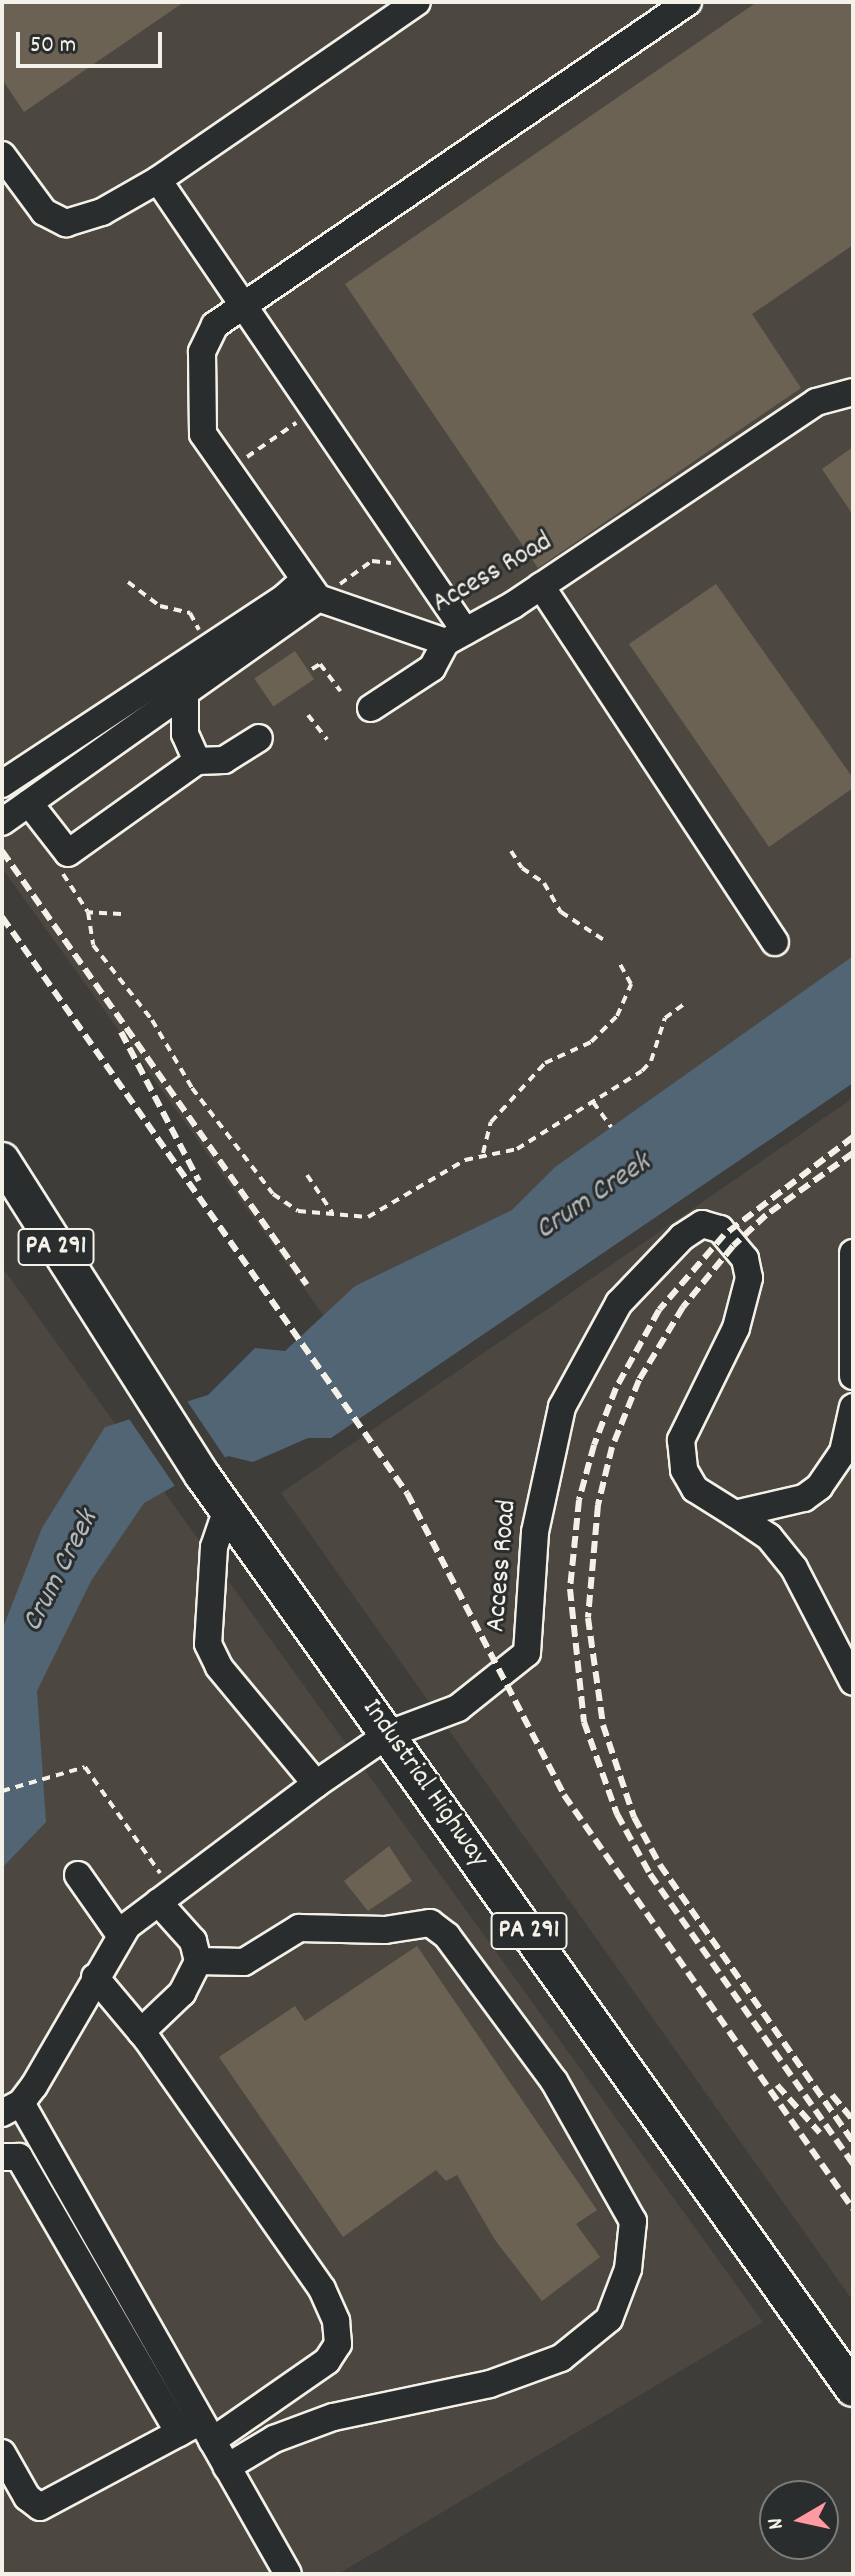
<!DOCTYPE html>
<style>
body{margin:0}
#map{position:relative;width:855px;height:2576px;overflow:hidden;background:#3e3d39;font-family:Dekko,sans-serif}
div>[style]{position:absolute}
[style*='--x']{left:calc(var(--x)*1px);top:calc(var(--y)*1px);width:calc(var(--w)*1px);rotate:calc(var(--a)*1deg)}
.built>*{inset:0;background:#4c4841}
.water>*{inset:0;background:#516575}
.pier>*{inset:0;background:#3e3d39}
.building>*{inset:0;background:#6b6253;transform-origin:0 0}
.path>*{height:4px;margin-top:-2px;transform-origin:0;background:repeating-linear-gradient(90deg,#f4f1e8 0 8px,transparent 0 14px)}
.roads{filter:drop-shadow(2px 0 #f4f1e8) drop-shadow(-2px 0 #f4f1e8) drop-shadow(0 2px #f4f1e8) drop-shadow(0 -2px #f4f1e8)}
.minor>*{height:26px;margin:-13px;padding:0 13px;transform-origin:13px;border-radius:13px;background:#2a2d2e}
.major>*{height:34px;margin:-17px;padding:0 17px;transform-origin:17px;border-radius:17px;background:#2a2d2e}
.rail>*{height:6px;margin-top:-3px;transform-origin:0;background:repeating-linear-gradient(90deg,#f4f1e8 0 12px,transparent 0 18px)}
span{translate:-50% -50%;white-space:nowrap;text-align:center;line-height:1.15;-webkit-text-stroke:6px #2a2d2e;paint-order:stroke}
.shield-label span{padding:2px 6px;background:#2a2d2e;border:2px solid;border-radius:6px;-webkit-text-stroke-width:0}
.shield-label{font-size:26px;color:#f4f1e8;font-weight:700}
.street-label{font-size:28px;color:#f4f1e8}
.water-label{font-size:30px;color:#b3b9ba;font-style:italic}
.frame{position:absolute;inset:0;border:4px solid #f4f1e8;pointer-events:none}
.north{position:absolute;left:759px;top:2480px;width:80px;height:80px;box-sizing:border-box;background:#2a2d2e;border:2px solid #7b7b78;border-radius:50%;rotate:261deg;font-size:22px;font-weight:700;line-height:32px;text-align:center;color:#f4f1e8}
.north::after{content:'';display:block;margin:auto;width:28px;height:36px;background:#ff9aa2;clip-path:polygon(50% 0,100% 100%,50% 72%,0 100%)}
.scale{position:absolute;left:16px;top:32px;width:146px;height:36px;box-sizing:border-box;border:4px solid #f4f1e8;border-top:0;padding-left:10px;font-size:24px;line-height:28px;white-space:nowrap;color:#f4f1e8;-webkit-text-stroke:6px #2a2d2e;paint-order:stroke}
</style>
<div id="map">
<div class="built">
<div style="clip-path:polygon(2px 2px,853px 2px,853px 956px,555px 1167px,513px 1210px,355px 1286px,324px 1316px,2px 868px)"></div>
<div style="clip-path:polygon(853px 1098px,853px 2301px,281px 1493px)"></div>
<div style="clip-path:polygon(2px 1267px,763px 2322px,338px 2574px,2px 2574px)"></div>
</div>
<div class="water">
<div style="clip-path:polygon(853px 956px,853px 1083px,331px 1438px,308px 1438px,253px 1462px,228px 1456px,144px 1503px,91px 1581px,37px 1691px,46px 1822px,2px 1868px,2px 1630px,42px 1528px,105px 1427px,208px 1395px,255px 1348px,285px 1351px,355px 1286px,512px 1210px,555px 1167px)"></div>
</div>
<div class="pier">
<div style="clip-path:polygon(185px 1398px,226px 1459px,177px 1489px,127px 1416px)"></div>
</div>
<div class="building">
<div style="clip-path:polygon(2px 2px,184px 2px,24px 112px,2px 79px)"></div>
<div style="clip-path:polygon(757px 2px,853px 2px,853px 245px,752px 314px,801px 388px,538px 568px,345px 284px)"></div>
<div style="clip-path:polygon(853px 447px,853px 515px,822px 469px)"></div>
<div style="clip-path:polygon(716px 584px,853px 778px,853px 788px,769px 847px,629px 644px)"></div>
<div style="left:295px;top:651px;width:34px;height:49px;rotate:56deg"></div>
<div style="clip-path:polygon(389px 1846px,412px 1881px,368px 1911px,344px 1881px)"></div>
<div style="clip-path:polygon(417px 1946px,597px 2210px,576px 2224px,600px 2257px,542px 2301px,495px 2240px,457px 2175px,446px 2181px,436px 2170px,343px 2237px,219px 2057px,295px 2006px,305px 2021px)"></div>
</div>
<div class="path">
<div style="--x:247;--y:457;--w:60;--a:-34.8"></div>
<div style="--x:128;--y:582;--w:40;--a:37"></div>
<div style="--x:160;--y:606;--w:31;--a:13"></div>
<div style="--x:190;--y:613;--w:19;--a:62"></div>
<div style="--x:340;--y:584;--w:39;--a:-36"></div>
<div style="--x:372;--y:561;--w:19;--a:6"></div>
<div style="--x:312;--y:669;--w:9;--a:-32"></div>
<div style="--x:320;--y:664;--w:34;--a:53"></div>
<div style="--x:308;--y:715;--w:31;--a:52"></div>
<div style="--x:511;--y:851;--w:20;--a:57"></div>
<div style="--x:522;--y:868;--w:27;--a:34"></div>
<div style="--x:544;--y:883;--w:34;--a:60"></div>
<div style="--x:561;--y:912;--w:51;--a:33.1"></div>
<div style="--x:63;--y:874;--w:45;--a:56.7"></div>
<div style="--x:121;--y:914;--w:33;--a:-177"></div>
<div style="--x:88;--y:912;--w:33;--a:81"></div>
<div style="--x:93;--y:945;--w:95;--a:51.8"></div>
<div style="--x:152;--y:1020;--w:79;--a:59.5"></div>
<div style="--x:192;--y:1088;--w:133;--a:52.6"></div>
<div style="--x:273;--y:1194;--w:30;--a:34"></div>
<div style="--x:298;--y:1211;--w:70;--a:4.9"></div>
<div style="--x:368;--y:1217;--w:113;--a:-30.4"></div>
<div style="--x:465;--y:1160;--w:53;--a:-11.9"></div>
<div style="--x:517;--y:1149;--w:147;--a:-32"></div>
<div style="--x:642;--y:1071;--w:13;--a:-48"></div>
<div style="--x:651;--y:1061;--w:45;--a:-72"></div>
<div style="--x:665;--y:1018;--w:26;--a:-36"></div>
<div style="--x:593;--y:1102;--w:31;--a:54"></div>
<div style="--x:483;--y:1153;--w:32;--a:-76"></div>
<div style="--x:491;--y:1122;--w:80;--a:-47.5"></div>
<div style="--x:545;--y:1063;--w:51;--a:-24.5"></div>
<div style="--x:591;--y:1042;--w:37;--a:-45"></div>
<div style="--x:617;--y:1016;--w:35;--a:-66"></div>
<div style="--x:631;--y:984;--w:25;--a:-119"></div>
<div style="--x:307;--y:1175;--w:45;--a:56"></div>
<div style="--x:2;--y:1791;--w:86;--a:-16.1"></div>
<div style="--x:85;--y:1767;--w:130;--a:54.7"></div>
</div>
<div class="roads">
<div class="minor">
<div style="--x:688;--y:2;--w:573;--a:145.67"></div>
<div style="--x:215;--y:325;--w:30;--a:116"></div>
<div style="--x:202;--y:352;--w:82;--a:89.3"></div>
<div style="--x:203;--y:434;--w:200;--a:55"></div>
<div style="--x:318;--y:598;--w:135;--a:19"></div>
<div style="--x:446;--y:642;--w:77;--a:-28.9"></div>
<div style="--x:513;--y:605;--w:365;--a:-33.8"></div>
<div style="--x:816;--y:402;--w:38;--a:-15"></div>
<div style="--x:2;--y:155;--w:71;--a:53.6"></div>
<div style="--x:44;--y:212;--w:25;--a:27"></div>
<div style="--x:66;--y:223;--w:38;--a:-17"></div>
<div style="--x:102;--y:212;--w:64;--a:-29.7"></div>
<div style="--x:158;--y:180;--w:314;--a:-34.5"></div>
<div style="--x:158;--y:180;--w:546;--a:55.76"></div>
<div style="--x:541;--y:586;--w:426;--a:56.7"></div>
<div style="--x:185;--y:694;--w:40;--a:90"></div>
<div style="--x:185;--y:734;--w:30;--a:66"></div>
<div style="--x:371;--y:708;--w:73;--a:-33.3"></div>
<div style="--x:432;--y:668;--w:30;--a:-62"></div>
<div style="--x:2;--y:784;--w:338;--a:-33.4"></div>
<div style="--x:284;--y:598;--w:27;--a:-42"></div>
<div style="--x:29;--y:803;--w:63;--a:52"></div>
<div style="--x:68;--y:853;--w:158;--a:-35.5"></div>
<div style="--x:197;--y:761;--w:27;--a:-2"></div>
<div style="--x:224;--y:760;--w:41;--a:-32.2"></div>
<div style="--x:2;--y:822;--w:387;--a:-35.3"></div>
<div style="--x:853;--y:1253;--w:123;--a:90"></div>
<div style="--x:227;--y:1509;--w:40;--a:108.9"></div>
<div style="--x:214;--y:1547;--w:97;--a:93.5"></div>
<div style="--x:208;--y:1644;--w:25;--a:64"></div>
<div style="--x:219;--y:1667;--w:152;--a:50.3"></div>
<div style="--x:735;--y:1514;--w:41;--a:34.1"></div>
<div style="--x:769;--y:1537;--w:40;--a:51"></div>
<div style="--x:794;--y:1568;--w:128;--a:62.6"></div>
<div style="--x:78;--y:1875;--w:73;--a:55"></div>
<div style="--x:198;--y:1961;--w:46;--a:1.2"></div>
<div style="--x:244;--y:1962;--w:65;--a:-31.7"></div>
<div style="--x:299;--y:1928;--w:86;--a:1.3"></div>
<div style="--x:385;--y:1930;--w:46;--a:-8.8"></div>
<div style="--x:430;--y:1923;--w:21;--a:37"></div>
<div style="--x:447;--y:1936;--w:180;--a:53.6"></div>
<div style="--x:554;--y:2081;--w:161;--a:60.6"></div>
<div style="--x:633;--y:2221;--w:48;--a:95.9"></div>
<div style="--x:628;--y:2269;--w:53;--a:110.8"></div>
<div style="--x:609;--y:2319;--w:62;--a:140.9"></div>
<div style="--x:561;--y:2358;--w:76;--a:159.9"></div>
<div style="--x:490;--y:2384;--w:160;--a:168.1"></div>
<div style="--x:333;--y:2417;--w:63;--a:159.6"></div>
<div style="--x:274;--y:2439;--w:55;--a:149.2"></div>
<div style="--x:95;--y:1977;--w:81;--a:50"></div>
<div style="--x:147;--y:2039;--w:305;--a:55"></div>
<div style="--x:322;--y:2289;--w:35;--a:66"></div>
<div style="--x:336;--y:2321;--w:23;--a:85"></div>
<div style="--x:338;--y:2344;--w:20;--a:123"></div>
<div style="--x:327;--y:2361;--w:140;--a:145.2"></div>
<div style="--x:141;--y:2032;--w:57;--a:-43.6"></div>
<div style="--x:182;--y:1993;--w:36;--a:-63"></div>
<div style="--x:198;--y:1961;--w:21;--a:-104"></div>
<div style="--x:193;--y:1941;--w:52;--a:-131.9"></div>
<div style="--x:21;--y:2103;--w:541;--a:60.45"></div>
<div style="--x:2;--y:2113;--w:21;--a:-28"></div>
<div style="--x:21;--y:2103;--w:21;--a:-53"></div>
<div style="--x:34;--y:2086;--w:185;--a:-59.8"></div>
<div style="--x:127;--y:1926;--w:236;--a:-36.9"></div>
<div style="--x:316;--y:1784;--w:88;--a:-34.4"></div>
<div style="--x:389;--y:1734;--w:74;--a:-20.6"></div>
<div style="--x:458;--y:1708;--w:88;--a:-38.6"></div>
<div style="--x:527;--y:1653;--w:121;--a:-86.2"></div>
<div style="--x:535;--y:1532;--w:128;--a:-77.8"></div>
<div style="--x:562;--y:1407;--w:119;--a:-61.3"></div>
<div style="--x:619;--y:1303;--w:91;--a:-46.3"></div>
<div style="--x:682;--y:1237;--w:24;--a:-33"></div>
<div style="--x:702;--y:1224;--w:19;--a:16"></div>
<div style="--x:720;--y:1229;--w:39;--a:50"></div>
<div style="--x:745;--y:1259;--w:19;--a:78"></div>
<div style="--x:749;--y:1278;--w:52;--a:104.6"></div>
<div style="--x:736;--y:1328;--w:125;--a:116.2"></div>
<div style="--x:681;--y:1440;--w:30;--a:84"></div>
<div style="--x:684;--y:1470;--w:22;--a:60"></div>
<div style="--x:695;--y:1489;--w:47;--a:32"></div>
<div style="--x:735;--y:1514;--w:71;--a:-13.1"></div>
<div style="--x:804;--y:1498;--w:19;--a:-36"></div>
<div style="--x:819;--y:1487;--w:42;--a:-55.6"></div>
<div style="--x:843;--y:1452;--w:46;--a:-77.5"></div>
<div style="--x:2;--y:2157;--w:17;--a:0"></div>
<div style="--x:19;--y:2157;--w:319;--a:59.9"></div>
<div style="--x:2;--y:2453;--w:51;--a:60.4"></div>
<div style="--x:27;--y:2497;--w:16;--a:38"></div>
<div style="--x:40;--y:2507;--w:172;--a:-28.1"></div>
</div>
<div class="major">
<div style="--x:2;--y:1160;--w:373;--a:57.6"></div>
<div style="--x:202;--y:1475;--w:1122;--a:54.54"></div>
</div>
</div>
<div class="rail">
<div style="--x:2;--y:851;--w:530;--a:54.9"></div>
<div style="--x:2;--y:917;--w:704;--a:54.89"></div>
<div style="--x:407;--y:1493;--w:340;--a:62.5"></div>
<div style="--x:564;--y:1795;--w:505;--a:55.08"></div>
<div style="--x:121;--y:1032;--w:168;--a:62.4"></div>
<div style="--x:853;--y:1137;--w:162;--a:142.8"></div>
<div style="--x:724;--y:1235;--w:99;--a:130.9"></div>
<div style="--x:659;--y:1310;--w:89;--a:118.9"></div>
<div style="--x:616;--y:1388;--w:61;--a:111.1"></div>
<div style="--x:594;--y:1445;--w:57;--a:105.3"></div>
<div style="--x:579;--y:1500;--w:89;--a:95.8"></div>
<div style="--x:570;--y:1589;--w:134;--a:84"></div>
<div style="--x:584;--y:1722;--w:98;--a:70.3"></div>
<div style="--x:617;--y:1814;--w:68;--a:61.2"></div>
<div style="--x:650;--y:1874;--w:354;--a:55"></div>
<div style="--x:853;--y:1153;--w:107;--a:144.5"></div>
<div style="--x:766;--y:1215;--w:45;--a:136.8"></div>
<div style="--x:733;--y:1246;--w:79;--a:129.3"></div>
<div style="--x:683;--y:1307;--w:85;--a:121.1"></div>
<div style="--x:639;--y:1380;--w:72;--a:111.9"></div>
<div style="--x:612;--y:1447;--w:60;--a:103.6"></div>
<div style="--x:598;--y:1505;--w:113;--a:95.1"></div>
<div style="--x:588;--y:1618;--w:108;--a:82"></div>
<div style="--x:603;--y:1725;--w:97;--a:71.4"></div>
<div style="--x:634;--y:1817;--w:55;--a:61.6"></div>
<div style="--x:660;--y:1865;--w:338;--a:55.1"></div>
<div style="--x:777;--y:2085;--w:64;--a:48.1"></div>
<div style="--x:832;--y:2095;--w:33;--a:50"></div>
</div>
<div class="shield-label">
<span style="left:56px;top:1247px">PA 291</span>
<span style="left:529px;top:1931px">PA 291</span>
</div>
<div class="street-label">
<span style="left:493px;top:574px;rotate:-30deg">Access Road</span>
<span style="left:503px;top:1566px;rotate:-85deg">Access Road</span>
<span style="left:424px;top:1784px;rotate:55deg">Industrial Highway</span>
</div>
<div class="water-label">
<span style="left:594px;top:1198px;rotate:-34deg">Crum Creek</span>
<span style="left:62px;top:1572px;rotate:-63deg">Crum Creek</span>
</div>
<div class="frame"></div>
<div class="north">N</div>
<div class="scale">50 m</div>
</div>
